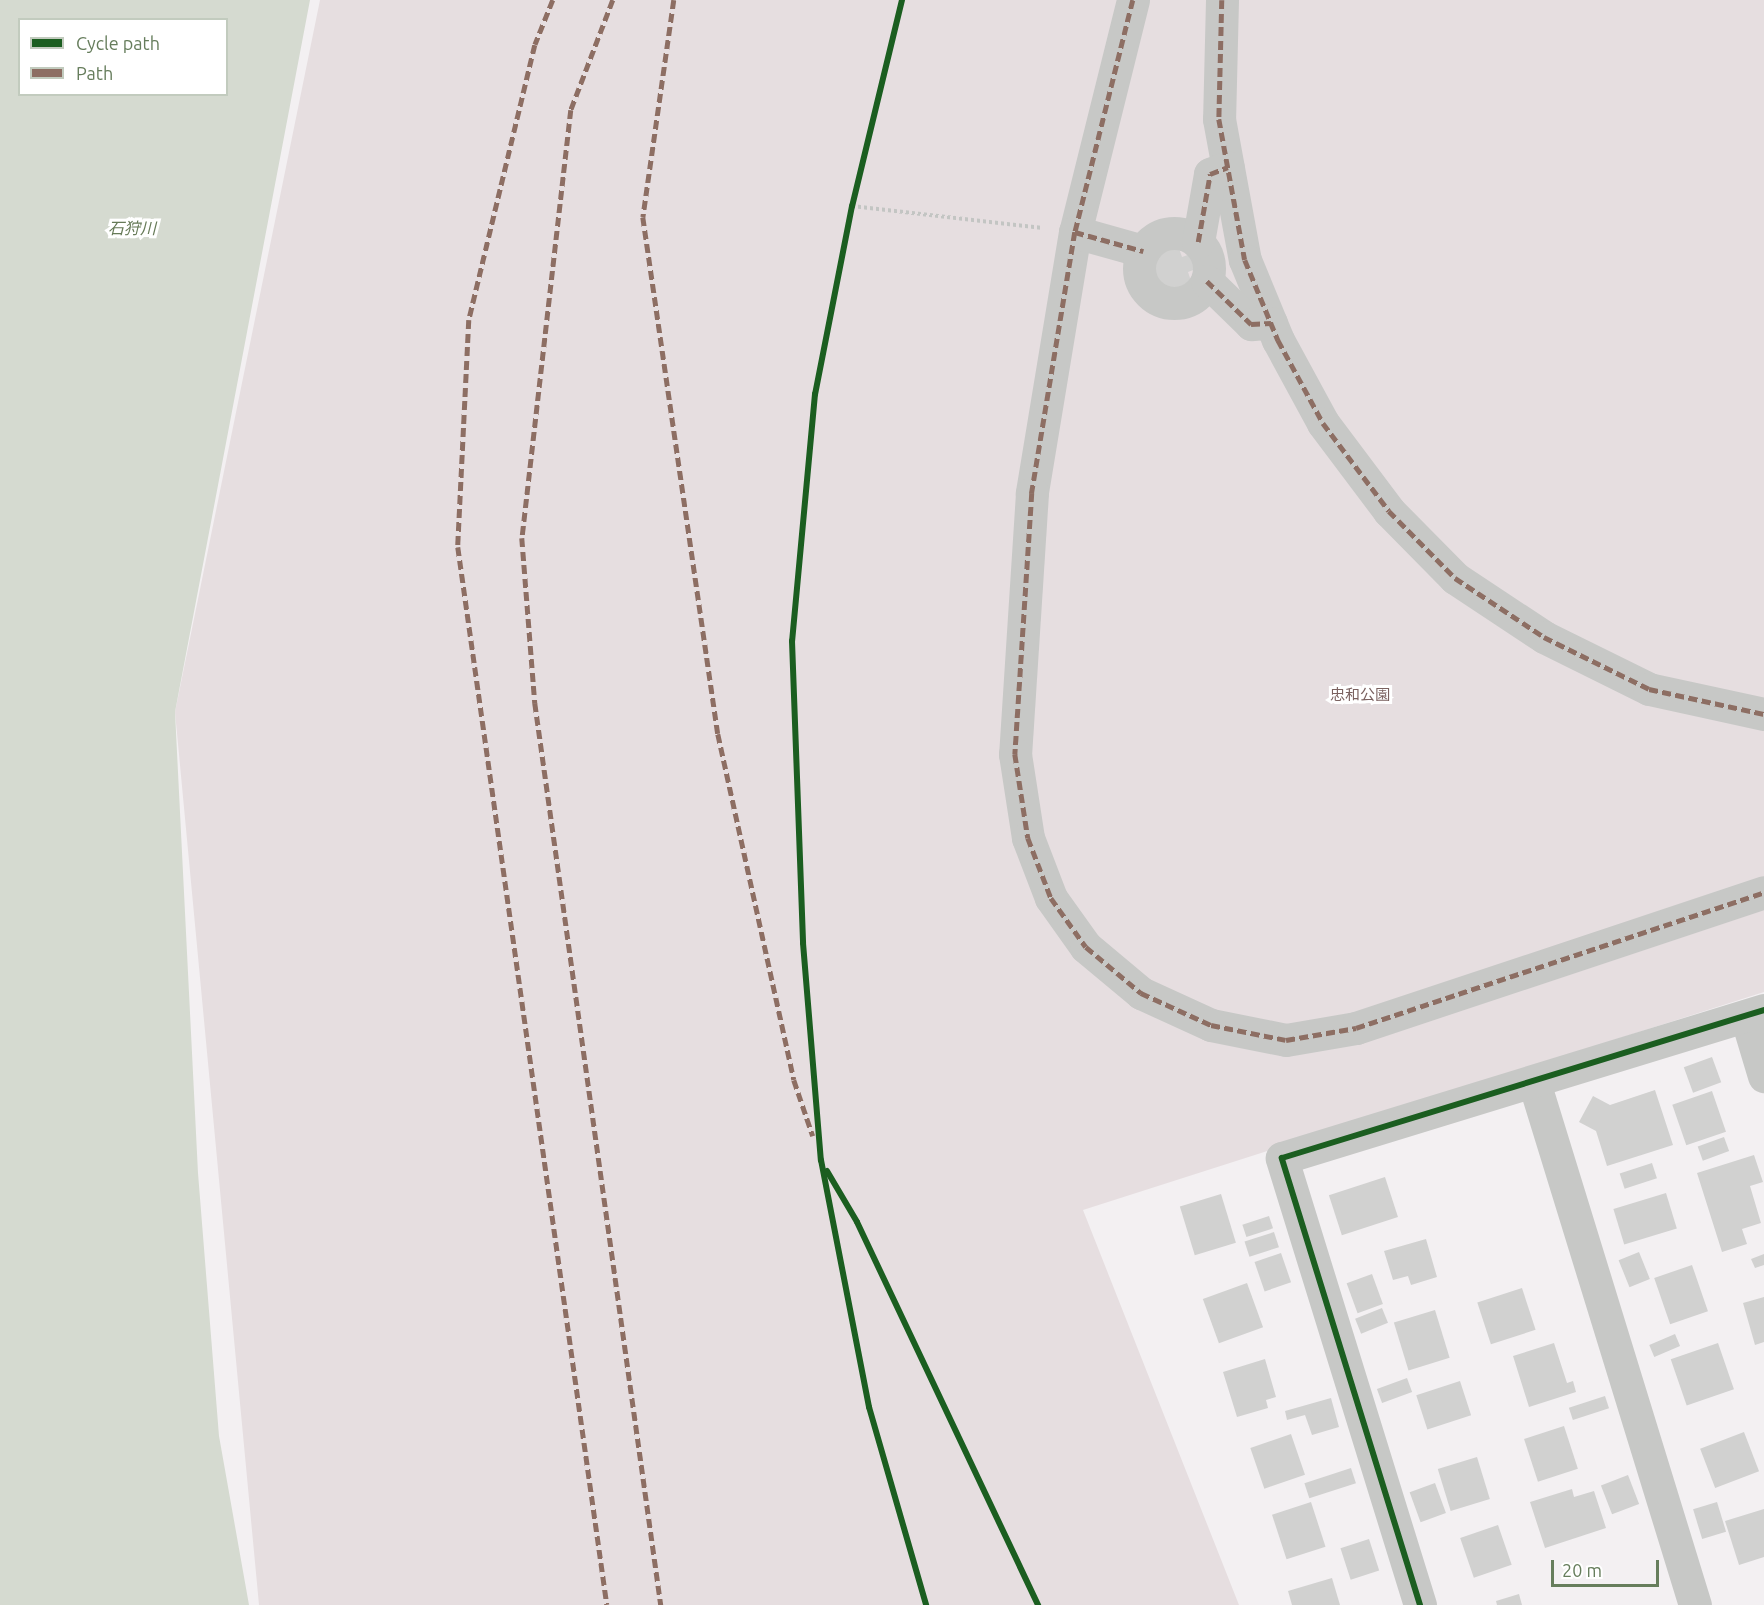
<!DOCTYPE html>
<meta charset="utf-8">
<style>
body{margin:0}
#map{position:relative;width:1764px;height:1605px;overflow:hidden;background:#f3f0f2;font-family:Ubuntu,"Noto Sans JP",sans-serif}
div>[style]{position:absolute}
[style*='--x']{left:calc(var(--x)*1px);top:calc(var(--y)*1px);width:calc(var(--w)*1px);rotate:calc(var(--a)*1deg)}
.green>*{inset:0;background:#e6dee0}
.water>*{inset:0;background:#d5dad0}
.building>*{inset:0;background:#d1d1d0;transform-origin:0 0}
.path>*{height:4px;margin-top:-2px;transform-origin:0;background:repeating-linear-gradient(90deg,#c3c5c3 0 3px,transparent 0 6px)}
.street>*{height:33px;margin:-16.5px;padding:0 16.5px;transform-origin:16.5px;border-radius:16.5px;background:#c7c8c6}
.street>.ring{margin:-16.5px;padding:0;box-sizing:content-box;background:none;border:33px solid #c7c8c6;border-radius:50%}
.quiet>*{height:4.5px;margin-top:-2.25px;transform-origin:0;background:repeating-linear-gradient(90deg,#8d6e63 0 9px,transparent 0 13.5px)}
.cycleway>*{height:6px;margin:-3px;padding:0 3px;transform-origin:3px;border-radius:3px;background:#1b5e20}
span{translate:-50% -50%;white-space:nowrap;text-align:center;line-height:1.15;-webkit-text-stroke:6px #fff;paint-order:stroke}
.park-label{font-size:15px;color:#7a615f}
.water-label{font-size:16px;color:#667a57;font-style:italic}
.legend{position:absolute;left:18px;top:18px;width:210px;height:78px;box-sizing:border-box;background:#fff;border:2px solid #c2cbbe;margin:0;padding:8px 10px;list-style:none;font-size:18px;color:#667d5c}
.legend li{display:flex;align-items:center;gap:12px;height:30px}
.legend b{width:30px;border:2px solid #c2cbbe}
.scale{position:absolute;left:1551px;top:1560px;width:108px;height:27px;box-sizing:border-box;border:3px solid #667d5c;border-top:0;padding-left:8px;font-size:18px;line-height:21px;white-space:nowrap;color:#667d5c;-webkit-text-stroke:4px #fff;paint-order:stroke}
</style>
<div id="map">
<div class="green">
<div style="clip-path:polygon(320px 0,1764px 0,1764px 992px,1083px 1210px,1239px 1605px,259px 1605px,175px 712px)"></div>
</div>
<div class="water">
<div style="clip-path:polygon(evenodd,0 0,310px 0,175px 712px,198px 1173px,219px 1436px,249px 1605px,0 1605px,0 0,20px 20px,226px 20px,226px 94px,20px 94px,20px 20px)"></div>
</div>
<div class="building">
<div style="clip-path:polygon(1175px 237px,1182px 257px,1196px 252px,1201px 267px,1188px 272px,1194px 290px,1173px 299px,1151px 283px,1144px 266px,1154px 245px)"></div>
<div style="left:1712px;top:1057px;width:27px;height:30px;rotate:70deg"></div>
<div style="clip-path:polygon(1655px 1090px,1673px 1145px,1607px 1166px,1596px 1131px,1579px 1122px,1593px 1096px,1610px 1105px)"></div>
<div style="left:1712px;top:1091px;width:43px;height:42px;rotate:71deg"></div>
<div style="left:1724px;top:1137px;width:15px;height:28px;rotate:70deg"></div>
<div style="clip-path:polygon(1754px 1155px,1763px 1182px,1750px 1186px,1761px 1223px,1742px 1229px,1747px 1244px,1722px 1252px,1697px 1173px)"></div>
<div style="left:1652px;top:1163px;width:16px;height:34px;rotate:72deg"></div>
<div style="left:1385px;top:1177px;width:42px;height:59px;rotate:72deg"></div>
<div style="left:1666px;top:1193px;width:37px;height:55px;rotate:73deg"></div>
<div style="left:1221px;top:1194px;width:51px;height:43px;rotate:73deg"></div>
<div style="left:1269px;top:1216px;width:13px;height:28px;rotate:72deg"></div>
<div style="left:1274px;top:1232px;width:16px;height:31px;rotate:72deg"></div>
<div style="clip-path:polygon(1426px 1239px,1437px 1277px,1411px 1285px,1408px 1276px,1393px 1280px,1384px 1251px)"></div>
<div style="left:1639px;top:1252px;width:29px;height:22px;rotate:68deg"></div>
<div style="left:1281px;top:1253px;width:31px;height:28px;rotate:71deg"></div>
<div style="clip-path:polygon(1764px 1254px,1764px 1265px,1755px 1268px,1751px 1259px)"></div>
<div style="left:1692px;top:1265px;width:49px;height:40px;rotate:71deg"></div>
<div style="left:1372px;top:1274px;width:32px;height:27px;rotate:70deg"></div>
<div style="left:1247px;top:1283px;width:47px;height:47px;rotate:70deg"></div>
<div style="left:1522px;top:1288px;width:44px;height:47px;rotate:72deg"></div>
<div style="clip-path:polygon(1764px 1297px,1764px 1342px,1755px 1345px,1743px 1303px)"></div>
<div style="left:1382px;top:1308px;width:16px;height:29px;rotate:68deg"></div>
<div style="left:1435px;top:1310px;width:50px;height:43px;rotate:73deg"></div>
<div style="left:1675px;top:1334px;width:13px;height:28px;rotate:67deg"></div>
<div style="clip-path:polygon(1554px 1343px,1567px 1383px,1573px 1381px,1576px 1392px,1529px 1407px,1513px 1356px)"></div>
<div style="left:1718px;top:1343px;width:49px;height:50px;rotate:71deg"></div>
<div style="clip-path:polygon(1265px 1359px,1276px 1397px,1266px 1400px,1268px 1408px,1237px 1417px,1223px 1372px)"></div>
<div style="left:1407px;top:1378px;width:15px;height:32px;rotate:70deg"></div>
<div style="left:1460px;top:1381px;width:36px;height:46px;rotate:72deg"></div>
<div style="left:1605px;top:1396px;width:13px;height:38px;rotate:72deg"></div>
<div style="clip-path:polygon(1331px 1398px,1339px 1427px,1312px 1435px,1305px 1415px,1287px 1420px,1285px 1411px)"></div>
<div style="left:1564px;top:1426px;width:45px;height:42px;rotate:72deg"></div>
<div style="left:1744px;top:1432px;width:42px;height:47px;rotate:69deg"></div>
<div style="left:1291px;top:1434px;width:43px;height:43px;rotate:71deg"></div>
<div style="left:1477px;top:1457px;width:44px;height:41px;rotate:73deg"></div>
<div style="left:1351px;top:1468px;width:16px;height:49px;rotate:72deg"></div>
<div style="left:1628px;top:1475px;width:31px;height:29px;rotate:69deg"></div>
<div style="left:1435px;top:1483px;width:32px;height:27px;rotate:70deg"></div>
<div style="clip-path:polygon(1572px 1489px,1574px 1497px,1594px 1491px,1606px 1528px,1545px 1548px,1530px 1502px)"></div>
<div style="left:1311px;top:1502px;width:47px;height:41px;rotate:72deg"></div>
<div style="left:1717px;top:1502px;width:31px;height:25px;rotate:73deg"></div>
<div style="clip-path:polygon(1764px 1509px,1764px 1557px,1739px 1565px,1725px 1521px)"></div>
<div style="left:1498px;top:1525px;width:42px;height:40px;rotate:71deg"></div>
<div style="left:1369px;top:1539px;width:33px;height:30px;rotate:72deg"></div>
<div style="clip-path:polygon(1332px 1578px,1340px 1605px,1292px 1605px,1288px 1591px)"></div>
<div style="clip-path:polygon(1519px 1594px,1522px 1605px,1497px 1605px,1496px 1601px)"></div>
</div>
<div class="path">
<div style="--x:852;--y:206;--w:190;--a:6.6"></div>
</div>
<div class="street">
<div style="--x:1133;--y:0;--w:239;--a:104"></div>
<div style="--x:1075;--y:232;--w:265;--a:99.4"></div>
<div style="--x:1032;--y:493;--w:262;--a:93.7"></div>
<div style="--x:1015;--y:754;--w:85;--a:81.2"></div>
<div style="--x:1028;--y:838;--w:64;--a:69"></div>
<div style="--x:1051;--y:898;--w:60;--a:54.5"></div>
<div style="--x:1086;--y:947;--w:72;--a:39.9"></div>
<div style="--x:1141;--y:993;--w:77;--a:24.6"></div>
<div style="--x:1211;--y:1025;--w:76;--a:11.3"></div>
<div style="--x:1286;--y:1040;--w:71;--a:-9.7"></div>
<div style="--x:1356;--y:1028;--w:430;--a:-18.4"></div>
<div style="--x:1222;--y:0;--w:119;--a:91.4"></div>
<div style="--x:1219;--y:119;--w:143;--a:79.6"></div>
<div style="--x:1245;--y:260;--w:87;--a:67.6"></div>
<div style="--x:1278;--y:340;--w:94;--a:61.5"></div>
<div style="--x:1323;--y:423;--w:110;--a:53.1"></div>
<div style="--x:1389;--y:511;--w:94;--a:45.4"></div>
<div style="--x:1455;--y:578;--w:107;--a:33.5"></div>
<div style="--x:1544;--y:637;--w:117;--a:26.3"></div>
<div style="--x:1649;--y:689;--w:118;--a:12.3"></div>
<div style="--x:1075;--y:232;--w:71;--a:15.6"></div>
<div class="ring" style="left:1139px;top:233px;width:37px;height:37px"></div>
<div style="--x:1198;--y:242;--w:69;--a:-80"></div>
<div style="--x:1210;--y:174;--w:19;--a:-21"></div>
<div style="--x:1207;--y:281;--w:62;--a:44.3"></div>
<div style="--x:1251;--y:324;--w:20;--a:-3"></div>
<div style="--x:1746;--y:1016;--w:63;--a:73.3"></div>
<div style="--x:1534;--y:1082;--w:547;--a:72.89"></div>
<div style="--x:1420;--y:1605;--w:468;--a:-107.2"></div>
<div style="--x:1282;--y:1158;--w:504;--a:-17.07"></div>
</div>
<div class="quiet">
<div style="--x:553;--y:0;--w:48;--a:111.8"></div>
<div style="--x:535;--y:45;--w:283;--a:103.5"></div>
<div style="--x:469;--y:320;--w:227;--a:92.8"></div>
<div style="--x:458;--y:547;--w:1068;--a:81.98"></div>
<div style="--x:613;--y:0;--w:118;--a:110.9"></div>
<div style="--x:571;--y:110;--w:431;--a:96.5"></div>
<div style="--x:522;--y:538;--w:166;--a:85.5"></div>
<div style="--x:535;--y:703;--w:911;--a:82.05"></div>
<div style="--x:674;--y:0;--w:219;--a:98.1"></div>
<div style="--x:643;--y:217;--w:522;--a:81.75"></div>
<div style="--x:718;--y:734;--w:354;--a:77.6"></div>
<div style="--x:794;--y:1080;--w:59;--a:71.3"></div>
<div style="--x:1133;--y:0;--w:239;--a:104"></div>
<div style="--x:1075;--y:232;--w:265;--a:99.4"></div>
<div style="--x:1032;--y:493;--w:262;--a:93.7"></div>
<div style="--x:1015;--y:754;--w:85;--a:81.2"></div>
<div style="--x:1028;--y:838;--w:64;--a:69"></div>
<div style="--x:1051;--y:898;--w:60;--a:54.5"></div>
<div style="--x:1086;--y:947;--w:72;--a:39.9"></div>
<div style="--x:1141;--y:993;--w:77;--a:24.6"></div>
<div style="--x:1211;--y:1025;--w:76;--a:11.3"></div>
<div style="--x:1286;--y:1040;--w:71;--a:-9.7"></div>
<div style="--x:1356;--y:1028;--w:430;--a:-18.4"></div>
<div style="--x:1222;--y:0;--w:119;--a:91.4"></div>
<div style="--x:1219;--y:119;--w:143;--a:79.6"></div>
<div style="--x:1245;--y:260;--w:87;--a:67.6"></div>
<div style="--x:1278;--y:340;--w:94;--a:61.5"></div>
<div style="--x:1323;--y:423;--w:110;--a:53.1"></div>
<div style="--x:1389;--y:511;--w:94;--a:45.4"></div>
<div style="--x:1455;--y:578;--w:107;--a:33.5"></div>
<div style="--x:1544;--y:637;--w:117;--a:26.3"></div>
<div style="--x:1649;--y:689;--w:118;--a:12.3"></div>
<div style="--x:1075;--y:232;--w:71;--a:15.6"></div>
<div style="--x:1198;--y:242;--w:69;--a:-80"></div>
<div style="--x:1210;--y:174;--w:19;--a:-21"></div>
<div style="--x:1207;--y:281;--w:62;--a:44.3"></div>
<div style="--x:1251;--y:324;--w:20;--a:-3"></div>
</div>
<div class="cycleway">
<div style="--x:902;--y:0;--w:212;--a:103.6"></div>
<div style="--x:852;--y:206;--w:192;--a:101.1"></div>
<div style="--x:815;--y:394;--w:248;--a:95.3"></div>
<div style="--x:792;--y:641;--w:302;--a:87.9"></div>
<div style="--x:803;--y:943;--w:218;--a:85.3"></div>
<div style="--x:821;--y:1160;--w:252;--a:79"></div>
<div style="--x:869;--y:1407;--w:206;--a:73.9"></div>
<div style="--x:827;--y:1171;--w:59;--a:59.5"></div>
<div style="--x:857;--y:1222;--w:424;--a:64.7"></div>
<div style="--x:1420;--y:1605;--w:468;--a:-107.2"></div>
<div style="--x:1282;--y:1158;--w:504;--a:-17.07"></div>
</div>
<div class="park-label">
<span style="left:1360px;top:695px">忠和公園</span>
</div>
<div class="water-label">
<span style="left:132px;top:228px">石狩川</span>
</div>
<ul class="legend">
<li><b style="height:8px;background:#1b5e20"></b>Cycle path</li>
<li><b style="height:8px;background:#8d6e63"></b>Path</li>
</ul>
<div class="scale">20 m</div>
</div>
